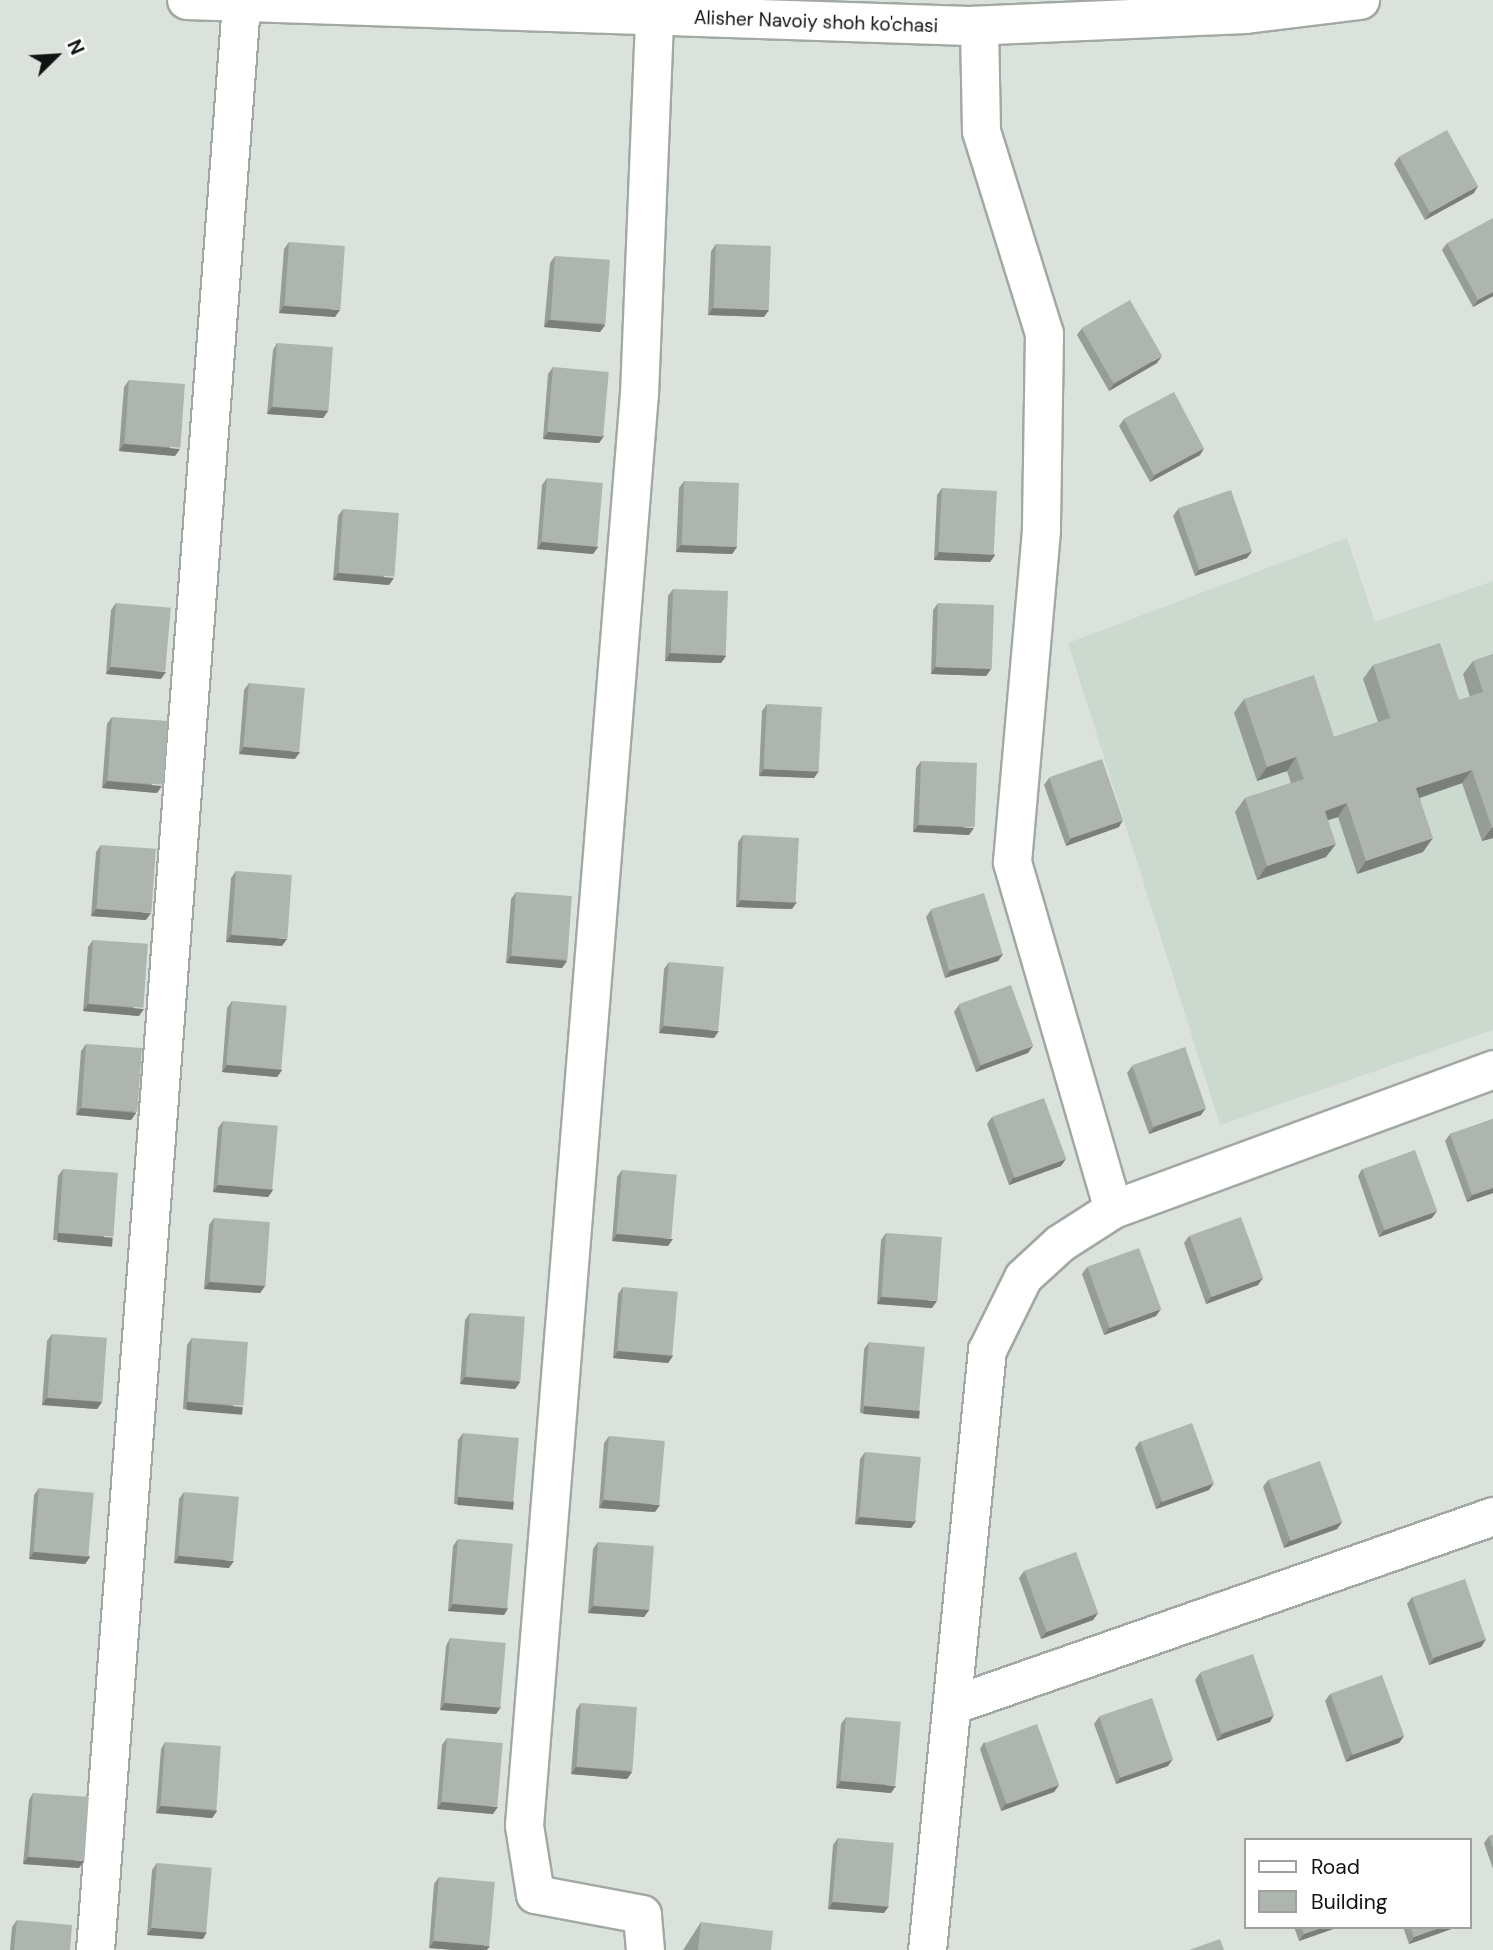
<!DOCTYPE html>
<style>
body{margin:0}
#map{position:relative;width:1493px;height:1950px;overflow:hidden;background:#dbe2dc;font-family:"DM Sans",sans-serif}
div>[style]{position:absolute}
[style*='--x']{left:calc(var(--x)*1px);top:calc(var(--y)*1px);width:calc(var(--w)*1px);rotate:calc(var(--a)*1deg)}
.built>*{inset:0;background:#ccd9ce}
.roads{filter:drop-shadow(2px 0 #a2a9a3) drop-shadow(-2px 0 #a2a9a3) drop-shadow(0 2px #a2a9a3) drop-shadow(0 -2px #a2a9a3)}
.street>*{height:37px;margin:-18.5px;padding:0 18.5px;transform-origin:18.5px;border-radius:18.5px;background:#fff}
.secondary>*{height:38px;margin:-19px;padding:0 19px;transform-origin:19px;border-radius:19px;background:#fff}
.wall>*{inset:0;background:#969c96}
.shaded-wall>*{inset:0;background:#7a7f7a;transform-origin:0 0}
.building>*{inset:0;background:#aeb5af;transform-origin:0 0}
span{translate:-50% -50%;white-space:nowrap;text-align:center;line-height:1.15;-webkit-text-stroke:6px #fff;paint-order:stroke}
.street-label{font-size:19px;color:#101311}
.legend{position:absolute;left:1244px;top:1838px;width:228px;height:91px;box-sizing:border-box;background:#fff;border:2px solid #9fa1a0;margin:0;padding:9px 12px;list-style:none;font-size:21px;color:#101311}
.legend li{display:flex;align-items:center;gap:14px;height:35px}
.legend b{width:35px;border:2px solid #9fa1a0}
.north{position:absolute;left:21px;top:21px;width:70px;height:70px;-webkit-text-stroke:5px #fff;paint-order:stroke;rotate:66deg;font-size:19px;font-weight:700;line-height:28px;text-align:center;color:#101311}
.north::after{content:'';display:block;margin:auto;width:24px;height:32px;background:#101311;clip-path:polygon(50% 0,100% 100%,50% 72%,0 100%)}
</style>
<div id="map">
<div class="built">
<div style="clip-path:polygon(1347px 538px,1375px 622px,1493px 581px,1493px 1030px,1220px 1125px,1068px 643px)"></div>
</div>
<div class="roads">
<div class="street">
<div style="--x:979;--y:26;--w:105;--a:88.9"></div>
<div style="--x:981;--y:131;--w:212;--a:72.7"></div>
<div style="--x:1044;--y:333;--w:197;--a:90.9"></div>
<div style="--x:1041;--y:530;--w:333;--a:95"></div>
<div style="--x:1012;--y:862;--w:361;--a:73.8"></div>
<div style="--x:955;--y:1704;--w:570;--a:-19.26"></div>
<div style="--x:95;--y:1950;--w:1952;--a:-85.71"></div>
<div style="--x:645;--y:1950;--w:36;--a:-95"></div>
<div style="--x:642;--y:1914;--w:109;--a:-169.4"></div>
<div style="--x:535;--y:1894;--w:70;--a:-99.1"></div>
<div style="--x:524;--y:1825;--w:1436;--a:-85.41"></div>
<div style="--x:639;--y:394;--w:377;--a:-87.7"></div>
<div style="--x:927;--y:1950;--w:603;--a:-84.29"></div>
<div style="--x:987;--y:1350;--w:81;--a:-63.7"></div>
<div style="--x:1023;--y:1277;--w:50;--a:-42.6"></div>
<div style="--x:1060;--y:1243;--w:63;--a:-32.7"></div>
<div style="--x:1113;--y:1209;--w:405;--a:-20.2"></div>
</div>
<div class="secondary">
<div style="--x:187;--y:0;--w:782;--a:1.9"></div>
<div style="--x:969;--y:26;--w:277;--a:-2.5"></div>
<div style="--x:1246;--y:14;--w:115;--a:-7"></div>
</div>
</div>
<div class="wall">
<div style="clip-path:polygon(1399px 157px,1474px 193px,1425px 220px,1394px 164px)"></div>
<div style="clip-path:polygon(289px 242px,335px 317px,279px 313px,284px 249px)"></div>
<div style="clip-path:polygon(1447px 243px,1493px 296px,1473px 307px,1442px 250px)"></div>
<div style="clip-path:polygon(716px 244px,764px 317px,708px 315px,711px 251px)"></div>
<div style="clip-path:polygon(555px 256px,605px 325px,600px 332px,544px 327px,550px 263px)"></div>
<div style="clip-path:polygon(1082px 328px,1157px 363px,1109px 391px,1077px 335px)"></div>
<div style="clip-path:polygon(277px 343px,328px 411px,323px 418px,267px 414px,273px 350px)"></div>
<div style="clip-path:polygon(553px 367px,604px 436px,599px 443px,543px 439px,548px 374px)"></div>
<div style="clip-path:polygon(129px 380px,175px 456px,119px 451px,124px 387px)"></div>
<div style="clip-path:polygon(1124px 419px,1204px 448px,1200px 455px,1150px 482px,1119px 426px)"></div>
<div style="clip-path:polygon(547px 478px,598px 547px,593px 554px,537px 549px,542px 485px)"></div>
<div style="clip-path:polygon(684px 481px,737px 547px,732px 554px,676px 552px,679px 488px)"></div>
<div style="clip-path:polygon(942px 488px,995px 555px,990px 562px,934px 560px,937px 495px)"></div>
<div style="clip-path:polygon(343px 509px,389px 585px,333px 580px,338px 516px)"></div>
<div style="clip-path:polygon(1178px 509px,1252px 551px,1247px 558px,1195px 576px,1173px 516px)"></div>
<div style="clip-path:polygon(673px 589px,726px 656px,721px 663px,665px 661px,668px 596px)"></div>
<div style="clip-path:polygon(116px 603px,161px 679px,106px 674px,111px 610px)"></div>
<div style="clip-path:polygon(938px 603px,991px 669px,986px 676px,931px 674px,933px 610px)"></div>
<div style="clip-path:polygon(1493px 654px,1493px 838px,1482px 841px,1462px 783px,1420px 798px,1423px 852px,1357px 874px,1338px 817px,1328px 820px,1326px 857px,1257px 880px,1235px 812px,1245px 798px,1291px 783px,1287px 771px,1257px 781px,1234px 713px,1244px 699px,1334px 737px,1378px 722px,1363px 679px,1373px 665px,1459px 700px,1470px 697px,1463px 674px,1473px 661px)"></div>
<div style="clip-path:polygon(249px 683px,295px 759px,239px 754px,244px 690px)"></div>
<div style="clip-path:polygon(767px 704px,814px 778px,759px 776px,762px 711px)"></div>
<div style="clip-path:polygon(112px 717px,157px 793px,102px 788px,107px 724px)"></div>
<div style="clip-path:polygon(921px 761px,969px 835px,913px 832px,916px 768px)"></div>
<div style="clip-path:polygon(1049px 778px,1119px 827px,1066px 846px,1044px 785px)"></div>
<div style="clip-path:polygon(743px 835px,792px 909px,736px 907px,738px 842px)"></div>
<div style="clip-path:polygon(101px 845px,146px 920px,91px 916px,96px 852px)"></div>
<div style="clip-path:polygon(236px 871px,282px 946px,226px 942px,231px 878px)"></div>
<div style="clip-path:polygon(516px 892px,567px 961px,562px 968px,506px 963px,511px 899px)"></div>
<div style="clip-path:polygon(931px 910px,1003px 954px,998px 961px,945px 978px,926px 917px)"></div>
<div style="clip-path:polygon(93px 940px,139px 1016px,83px 1011px,88px 947px)"></div>
<div style="clip-path:polygon(669px 962px,714px 1038px,659px 1033px,664px 969px)"></div>
<div style="clip-path:polygon(232px 1001px,282px 1070px,277px 1077px,222px 1072px,227px 1008px)"></div>
<div style="clip-path:polygon(959px 1005px,1028px 1053px,976px 1072px,954px 1012px)"></div>
<div style="clip-path:polygon(86px 1044px,136px 1113px,131px 1120px,76px 1115px,81px 1051px)"></div>
<div style="clip-path:polygon(1132px 1066px,1201px 1115px,1149px 1134px,1127px 1073px)"></div>
<div style="clip-path:polygon(992px 1117px,1061px 1166px,1009px 1185px,987px 1124px)"></div>
<div style="clip-path:polygon(1493px 1119px,1493px 1193px,1467px 1202px,1445px 1141px,1450px 1134px)"></div>
<div style="clip-path:polygon(223px 1121px,273px 1190px,268px 1197px,213px 1192px,218px 1128px)"></div>
<div style="clip-path:polygon(63px 1169px,109px 1245px,53px 1240px,58px 1176px)"></div>
<div style="clip-path:polygon(1362px 1169px,1432px 1218px,1379px 1237px,1358px 1176px)"></div>
<div style="clip-path:polygon(622px 1170px,668px 1246px,612px 1241px,617px 1177px)"></div>
<div style="clip-path:polygon(214px 1218px,265px 1286px,260px 1293px,204px 1289px,209px 1225px)"></div>
<div style="clip-path:polygon(886px 1233px,932px 1308px,877px 1304px,881px 1240px)"></div>
<div style="clip-path:polygon(1189px 1236px,1258px 1285px,1206px 1304px,1184px 1243px)"></div>
<div style="clip-path:polygon(1087px 1267px,1156px 1316px,1104px 1335px,1082px 1274px)"></div>
<div style="clip-path:polygon(623px 1287px,673px 1356px,668px 1363px,613px 1358px,618px 1294px)"></div>
<div style="clip-path:polygon(470px 1313px,520px 1382px,515px 1389px,460px 1384px,465px 1320px)"></div>
<div style="clip-path:polygon(52px 1334px,102px 1402px,97px 1409px,42px 1405px,47px 1341px)"></div>
<div style="clip-path:polygon(192px 1338px,238px 1414px,183px 1409px,187px 1345px)"></div>
<div style="clip-path:polygon(869px 1342px,920px 1411px,915px 1418px,860px 1413px,864px 1349px)"></div>
<div style="clip-path:polygon(463px 1433px,514px 1502px,509px 1509px,454px 1504px,458px 1440px)"></div>
<div style="clip-path:polygon(609px 1436px,655px 1512px,599px 1508px,604px 1443px)"></div>
<div style="clip-path:polygon(1140px 1441px,1209px 1490px,1156px 1509px,1135px 1448px)"></div>
<div style="clip-path:polygon(865px 1452px,916px 1521px,911px 1528px,855px 1524px,860px 1459px)"></div>
<div style="clip-path:polygon(1268px 1480px,1342px 1522px,1337px 1529px,1284px 1548px,1263px 1487px)"></div>
<div style="clip-path:polygon(39px 1488px,90px 1557px,85px 1564px,29px 1559px,34px 1495px)"></div>
<div style="clip-path:polygon(184px 1492px,229px 1568px,174px 1563px,179px 1499px)"></div>
<div style="clip-path:polygon(458px 1539px,508px 1608px,504px 1615px,448px 1611px,453px 1546px)"></div>
<div style="clip-path:polygon(598px 1542px,649px 1610px,644px 1617px,588px 1613px,593px 1549px)"></div>
<div style="clip-path:polygon(1024px 1571px,1098px 1613px,1093px 1620px,1041px 1639px,1019px 1578px)"></div>
<div style="clip-path:polygon(1412px 1597px,1486px 1639px,1481px 1647px,1429px 1665px,1407px 1604px)"></div>
<div style="clip-path:polygon(450px 1638px,501px 1707px,496px 1714px,440px 1710px,446px 1646px)"></div>
<div style="clip-path:polygon(1200px 1673px,1270px 1722px,1217px 1741px,1195px 1680px)"></div>
<div style="clip-path:polygon(1330px 1694px,1404px 1736px,1399px 1743px,1346px 1762px,1325px 1701px)"></div>
<div style="clip-path:polygon(581px 1703px,632px 1772px,627px 1779px,571px 1774px,576px 1710px)"></div>
<div style="clip-path:polygon(846px 1717px,891px 1793px,836px 1788px,841px 1724px)"></div>
<div style="clip-path:polygon(1099px 1717px,1168px 1766px,1116px 1784px,1094px 1724px)"></div>
<div style="clip-path:polygon(447px 1738px,493px 1814px,437px 1809px,442px 1745px)"></div>
<div style="clip-path:polygon(165px 1742px,217px 1811px,212px 1818px,156px 1813px,161px 1749px)"></div>
<div style="clip-path:polygon(984px 1742px,1059px 1785px,1054px 1792px,1001px 1811px,980px 1749px)"></div>
<div style="clip-path:polygon(33px 1793px,79px 1868px,23px 1864px,29px 1800px)"></div>
<div style="clip-path:polygon(1493px 1835px,1493px 1869px,1484px 1843px,1489px 1836px)"></div>
<div style="clip-path:polygon(838px 1838px,884px 1913px,828px 1909px,833px 1845px)"></div>
<div style="clip-path:polygon(157px 1863px,203px 1939px,147px 1935px,152px 1870px)"></div>
<div style="clip-path:polygon(439px 1877px,487px 1950px,454px 1950px,429px 1948px,434px 1884px)"></div>
<div style="clip-path:polygon(17px 1920px,70px 1950px,10px 1950px,12px 1927px)"></div>
<div style="clip-path:polygon(701px 1922px,771px 1950px,683px 1950px)"></div>
<div style="clip-path:polygon(1294px 1927px,1339px 1927px,1299px 1941px)"></div>
<div style="clip-path:polygon(1403px 1927px,1457px 1927px,1409px 1944px)"></div>
</div>
<div class="shaded-wall">
<div style="clip-path:polygon(1478px 186px,1474px 193px,1425px 220px,1430px 213px)"></div>
<div style="clip-path:polygon(1493px 292px,1493px 296px,1473px 307px,1478px 300px)"></div>
<div style="clip-path:polygon(284px 306px,340px 310px,335px 317px,279px 313px)"></div>
<div style="clip-path:polygon(713px 308px,769px 310px,764px 317px,708px 315px)"></div>
<div style="clip-path:polygon(549px 320px,605px 325px,600px 332px,544px 327px)"></div>
<div style="clip-path:polygon(1162px 356px,1157px 363px,1109px 391px,1114px 384px)"></div>
<div style="clip-path:polygon(272px 407px,328px 411px,323px 418px,267px 414px)"></div>
<div style="clip-path:polygon(548px 432px,604px 436px,599px 443px,543px 439px)"></div>
<div style="clip-path:polygon(124px 444px,180px 449px,175px 456px,119px 451px)"></div>
<div style="clip-path:polygon(1204px 448px,1200px 455px,1150px 482px,1155px 475px)"></div>
<div style="clip-path:polygon(542px 542px,598px 547px,593px 554px,537px 549px)"></div>
<div style="clip-path:polygon(681px 545px,737px 547px,732px 554px,676px 552px)"></div>
<div style="clip-path:polygon(1252px 551px,1247px 558px,1195px 576px,1200px 569px)"></div>
<div style="clip-path:polygon(939px 552px,995px 555px,990px 562px,934px 560px)"></div>
<div style="clip-path:polygon(338px 573px,394px 578px,389px 585px,333px 580px)"></div>
<div style="clip-path:polygon(670px 653px,726px 656px,721px 663px,665px 661px)"></div>
<div style="clip-path:polygon(111px 667px,166px 672px,161px 679px,106px 674px)"></div>
<div style="clip-path:polygon(935px 667px,991px 669px,986px 676px,931px 674px)"></div>
<div style="clip-path:polygon(244px 747px,300px 752px,295px 759px,239px 754px)"></div>
<div style="clip-path:polygon(1296px 757px,1287px 771px,1257px 781px,1267px 767px)"></div>
<div style="clip-path:polygon(764px 769px,819px 771px,814px 778px,759px 776px)"></div>
<div style="clip-path:polygon(1472px 770px,1462px 783px,1407px 802px,1416px 788px)"></div>
<div style="clip-path:polygon(107px 781px,162px 786px,157px 793px,102px 788px)"></div>
<div style="clip-path:polygon(1347px 803px,1338px 817px,1315px 824px,1325px 811px)"></div>
<div style="clip-path:polygon(1123px 820px,1119px 827px,1066px 846px,1071px 838px)"></div>
<div style="clip-path:polygon(918px 825px,974px 828px,969px 835px,913px 832px)"></div>
<div style="clip-path:polygon(1493px 827px,1493px 838px,1482px 841px,1492px 828px)"></div>
<div style="clip-path:polygon(1433px 838px,1423px 852px,1357px 874px,1366px 861px)"></div>
<div style="clip-path:polygon(1336px 844px,1326px 857px,1257px 880px,1267px 866px)"></div>
<div style="clip-path:polygon(741px 900px,797px 902px,792px 909px,736px 907px)"></div>
<div style="clip-path:polygon(96px 909px,151px 913px,146px 920px,91px 916px)"></div>
<div style="clip-path:polygon(231px 935px,287px 939px,282px 946px,226px 942px)"></div>
<div style="clip-path:polygon(1003px 954px,998px 961px,945px 978px,950px 971px)"></div>
<div style="clip-path:polygon(511px 956px,567px 961px,562px 968px,506px 963px)"></div>
<div style="clip-path:polygon(88px 1004px,144px 1009px,139px 1016px,83px 1011px)"></div>
<div style="clip-path:polygon(664px 1026px,719px 1031px,714px 1038px,659px 1033px)"></div>
<div style="clip-path:polygon(1033px 1046px,1028px 1053px,976px 1072px,981px 1065px)"></div>
<div style="clip-path:polygon(227px 1065px,282px 1070px,277px 1077px,222px 1072px)"></div>
<div style="clip-path:polygon(81px 1108px,136px 1113px,131px 1120px,76px 1115px)"></div>
<div style="clip-path:polygon(1206px 1108px,1201px 1115px,1149px 1134px,1154px 1127px)"></div>
<div style="clip-path:polygon(1066px 1159px,1061px 1166px,1009px 1185px,1014px 1177px)"></div>
<div style="clip-path:polygon(218px 1185px,273px 1190px,268px 1197px,213px 1192px)"></div>
<div style="clip-path:polygon(1493px 1188px,1493px 1193px,1467px 1202px,1472px 1195px)"></div>
<div style="clip-path:polygon(1437px 1211px,1432px 1218px,1379px 1237px,1384px 1230px)"></div>
<div style="left:58px;top:1233px;width:55px;height:9px;rotate:5deg"></div>
<div style="clip-path:polygon(617px 1234px,673px 1239px,668px 1246px,612px 1241px)"></div>
<div style="clip-path:polygon(1263px 1278px,1258px 1285px,1206px 1304px,1211px 1297px)"></div>
<div style="clip-path:polygon(209px 1282px,265px 1286px,260px 1293px,204px 1289px)"></div>
<div style="clip-path:polygon(881px 1297px,937px 1301px,932px 1308px,877px 1304px)"></div>
<div style="clip-path:polygon(1161px 1309px,1156px 1316px,1104px 1335px,1109px 1328px)"></div>
<div style="clip-path:polygon(618px 1351px,673px 1356px,668px 1363px,613px 1358px)"></div>
<div style="clip-path:polygon(465px 1377px,520px 1382px,515px 1389px,460px 1384px)"></div>
<div style="clip-path:polygon(47px 1398px,102px 1402px,97px 1409px,42px 1405px)"></div>
<div style="left:187px;top:1402px;width:56px;height:8px;rotate:5deg"></div>
<div style="left:864px;top:1406px;width:56px;height:8px;rotate:5deg"></div>
<div style="clip-path:polygon(1214px 1483px,1209px 1490px,1156px 1509px,1161px 1502px)"></div>
<div style="left:458px;top:1497px;width:56px;height:8px;rotate:5deg"></div>
<div style="clip-path:polygon(604px 1500px,660px 1505px,655px 1512px,599px 1508px)"></div>
<div style="clip-path:polygon(860px 1517px,916px 1521px,911px 1528px,855px 1524px)"></div>
<div style="clip-path:polygon(1342px 1522px,1337px 1529px,1284px 1548px,1289px 1541px)"></div>
<div style="clip-path:polygon(34px 1552px,90px 1557px,85px 1564px,29px 1559px)"></div>
<div style="clip-path:polygon(179px 1556px,234px 1561px,229px 1568px,174px 1563px)"></div>
<div style="clip-path:polygon(453px 1604px,508px 1608px,504px 1615px,448px 1611px)"></div>
<div style="clip-path:polygon(593px 1606px,649px 1610px,644px 1617px,588px 1613px)"></div>
<div style="clip-path:polygon(1098px 1613px,1093px 1620px,1041px 1639px,1046px 1632px)"></div>
<div style="clip-path:polygon(1486px 1639px,1481px 1647px,1429px 1665px,1434px 1658px)"></div>
<div style="clip-path:polygon(445px 1703px,501px 1707px,496px 1714px,440px 1710px)"></div>
<div style="clip-path:polygon(1274px 1715px,1270px 1722px,1217px 1741px,1222px 1734px)"></div>
<div style="clip-path:polygon(1404px 1736px,1399px 1743px,1346px 1762px,1351px 1755px)"></div>
<div style="clip-path:polygon(1173px 1759px,1168px 1766px,1116px 1784px,1121px 1777px)"></div>
<div style="clip-path:polygon(576px 1767px,632px 1772px,627px 1779px,571px 1774px)"></div>
<div style="clip-path:polygon(841px 1781px,896px 1786px,891px 1793px,836px 1788px)"></div>
<div style="clip-path:polygon(1059px 1785px,1054px 1792px,1001px 1811px,1006px 1803px)"></div>
<div style="clip-path:polygon(442px 1802px,498px 1807px,493px 1814px,437px 1809px)"></div>
<div style="clip-path:polygon(161px 1806px,217px 1811px,212px 1818px,156px 1813px)"></div>
<div style="clip-path:polygon(28px 1857px,84px 1861px,79px 1868px,23px 1864px)"></div>
<div style="clip-path:polygon(833px 1902px,889px 1906px,884px 1913px,828px 1909px)"></div>
<div style="clip-path:polygon(1324px 1927px,1339px 1927px,1299px 1941px,1304px 1934px)"></div>
<div style="clip-path:polygon(1442px 1927px,1457px 1927px,1409px 1944px,1414px 1937px)"></div>
<div style="clip-path:polygon(152px 1928px,207px 1932px,203px 1939px,147px 1935px)"></div>
<div style="clip-path:polygon(434px 1941px,490px 1946px,487px 1950px,454px 1950px,429px 1948px)"></div>
</div>
<div class="building">
<div style="left:1447px;top:130px;width:64px;height:55px;rotate:61deg"></div>
<div style="clip-path:polygon(1493px 218px,1493px 292px,1478px 300px,1447px 243px)"></div>
<div style="left:289px;top:242px;width:56px;height:64px;rotate:4deg"></div>
<div style="left:716px;top:244px;width:55px;height:64px;rotate:2deg"></div>
<div style="left:555px;top:256px;width:55px;height:64px;rotate:4deg"></div>
<div style="left:1130px;top:300px;width:64px;height:56px;rotate:60deg"></div>
<div style="left:277px;top:343px;width:56px;height:64px;rotate:4deg"></div>
<div style="left:553px;top:367px;width:56px;height:65px;rotate:5deg"></div>
<div style="left:129px;top:380px;width:56px;height:64px;rotate:4deg"></div>
<div style="left:1174px;top:392px;width:64px;height:57px;rotate:62deg"></div>
<div style="left:547px;top:478px;width:56px;height:64px;rotate:5deg"></div>
<div style="left:684px;top:481px;width:55px;height:64px;rotate:2deg"></div>
<div style="left:942px;top:488px;width:55px;height:64px;rotate:3deg"></div>
<div style="left:1231px;top:490px;width:65px;height:56px;rotate:71deg"></div>
<div style="left:343px;top:509px;width:56px;height:64px;rotate:4deg"></div>
<div style="left:673px;top:589px;width:55px;height:64px;rotate:2deg"></div>
<div style="left:116px;top:603px;width:55px;height:64px;rotate:5deg"></div>
<div style="left:938px;top:603px;width:56px;height:64px;rotate:2deg"></div>
<div style="clip-path:polygon(1440px 643px,1459px 700px,1483px 692px,1473px 661px,1493px 654px,1493px 827px,1492px 828px,1472px 770px,1416px 788px,1433px 838px,1366px 861px,1347px 803px,1325px 811px,1336px 844px,1267px 866px,1245px 798px,1304px 779px,1296px 757px,1267px 767px,1244px 699px,1314px 675px,1334px 737px,1390px 718px,1373px 665px)"></div>
<div style="left:249px;top:683px;width:56px;height:64px;rotate:5deg"></div>
<div style="left:767px;top:704px;width:55px;height:65px;rotate:3deg"></div>
<div style="left:112px;top:717px;width:56px;height:64px;rotate:4deg"></div>
<div style="left:1102px;top:759px;width:65px;height:56px;rotate:71deg"></div>
<div style="left:921px;top:761px;width:56px;height:64px;rotate:2deg"></div>
<div style="left:743px;top:835px;width:56px;height:65px;rotate:3deg"></div>
<div style="left:101px;top:845px;width:55px;height:64px;rotate:4deg"></div>
<div style="left:236px;top:871px;width:56px;height:64px;rotate:4deg"></div>
<div style="left:516px;top:892px;width:56px;height:64px;rotate:4deg"></div>
<div style="left:984px;top:893px;width:64px;height:56px;rotate:73deg"></div>
<div style="left:93px;top:940px;width:55px;height:64px;rotate:4deg"></div>
<div style="left:669px;top:962px;width:55px;height:64px;rotate:5deg"></div>
<div style="left:1011px;top:985px;width:65px;height:56px;rotate:70deg"></div>
<div style="left:232px;top:1001px;width:55px;height:64px;rotate:5deg"></div>
<div style="left:86px;top:1044px;width:56px;height:64px;rotate:4deg"></div>
<div style="left:1185px;top:1047px;width:65px;height:56px;rotate:71deg"></div>
<div style="left:1044px;top:1098px;width:65px;height:55px;rotate:70deg"></div>
<div style="clip-path:polygon(1493px 1119px,1493px 1188px,1472px 1195px,1450px 1134px)"></div>
<div style="left:223px;top:1121px;width:55px;height:64px;rotate:5deg"></div>
<div style="left:1415px;top:1150px;width:65px;height:56px;rotate:70deg"></div>
<div style="left:63px;top:1169px;width:55px;height:64px;rotate:4deg"></div>
<div style="left:622px;top:1170px;width:55px;height:64px;rotate:5deg"></div>
<div style="left:1241px;top:1217px;width:65px;height:55px;rotate:70deg"></div>
<div style="left:214px;top:1218px;width:56px;height:64px;rotate:4deg"></div>
<div style="left:886px;top:1233px;width:56px;height:64px;rotate:4deg"></div>
<div style="left:1139px;top:1248px;width:65px;height:55px;rotate:70deg"></div>
<div style="left:623px;top:1287px;width:55px;height:64px;rotate:5deg"></div>
<div style="left:470px;top:1313px;width:55px;height:64px;rotate:4deg"></div>
<div style="left:52px;top:1334px;width:55px;height:64px;rotate:4deg"></div>
<div style="left:192px;top:1338px;width:56px;height:64px;rotate:4deg"></div>
<div style="left:869px;top:1342px;width:56px;height:64px;rotate:5deg"></div>
<div style="left:1192px;top:1423px;width:64px;height:55px;rotate:70deg"></div>
<div style="left:463px;top:1433px;width:56px;height:64px;rotate:5deg"></div>
<div style="left:609px;top:1436px;width:56px;height:64px;rotate:5deg"></div>
<div style="left:865px;top:1452px;width:56px;height:65px;rotate:5deg"></div>
<div style="left:1320px;top:1461px;width:65px;height:55px;rotate:70deg"></div>
<div style="left:39px;top:1488px;width:55px;height:64px;rotate:5deg"></div>
<div style="left:184px;top:1492px;width:55px;height:64px;rotate:5deg"></div>
<div style="left:458px;top:1539px;width:55px;height:65px;rotate:5deg"></div>
<div style="left:598px;top:1542px;width:56px;height:64px;rotate:4deg"></div>
<div style="left:1076px;top:1552px;width:65px;height:55px;rotate:70deg"></div>
<div style="left:1465px;top:1579px;width:64px;height:56px;rotate:71deg"></div>
<div style="left:450px;top:1638px;width:56px;height:65px;rotate:5deg"></div>
<div style="left:1253px;top:1654px;width:65px;height:56px;rotate:71deg"></div>
<div style="left:1382px;top:1675px;width:65px;height:55px;rotate:70deg"></div>
<div style="left:1152px;top:1698px;width:65px;height:56px;rotate:71deg"></div>
<div style="left:581px;top:1703px;width:56px;height:64px;rotate:4deg"></div>
<div style="left:846px;top:1717px;width:55px;height:64px;rotate:5deg"></div>
<div style="left:1037px;top:1724px;width:65px;height:56px;rotate:70deg"></div>
<div style="left:447px;top:1738px;width:56px;height:64px;rotate:5deg"></div>
<div style="left:165px;top:1742px;width:56px;height:64px;rotate:4deg"></div>
<div style="left:33px;top:1793px;width:56px;height:64px;rotate:4deg"></div>
<div style="clip-path:polygon(1493px 1835px,1493px 1848px,1489px 1836px)"></div>
<div style="left:838px;top:1838px;width:56px;height:64px;rotate:5deg"></div>
<div style="left:157px;top:1863px;width:55px;height:65px;rotate:5deg"></div>
<div style="left:439px;top:1877px;width:56px;height:64px;rotate:5deg"></div>
<div style="clip-path:polygon(17px 1920px,72px 1925px,70px 1950px,14px 1950px)"></div>
<div style="clip-path:polygon(701px 1922px,773px 1931px,771px 1950px,698px 1950px)"></div>
<div style="clip-path:polygon(1301px 1927px,1324px 1927px,1304px 1934px)"></div>
<div style="clip-path:polygon(1410px 1927px,1442px 1927px,1414px 1937px)"></div>
<div style="clip-path:polygon(1220px 1939px,1224px 1950px,1189px 1950px)"></div>
</div>
<div class="street-label">
<span style="left:816px;top:22px;rotate:2deg">Alisher Navoiy shoh ko'chasi</span>
</div>
<ul class="legend">
<li><b style="height:9px;background:#fff"></b>Road</li>
<li><b style="height:19px;background:#aeb5af"></b>Building</li>
</ul>
<div class="north">N</div>
</div>
